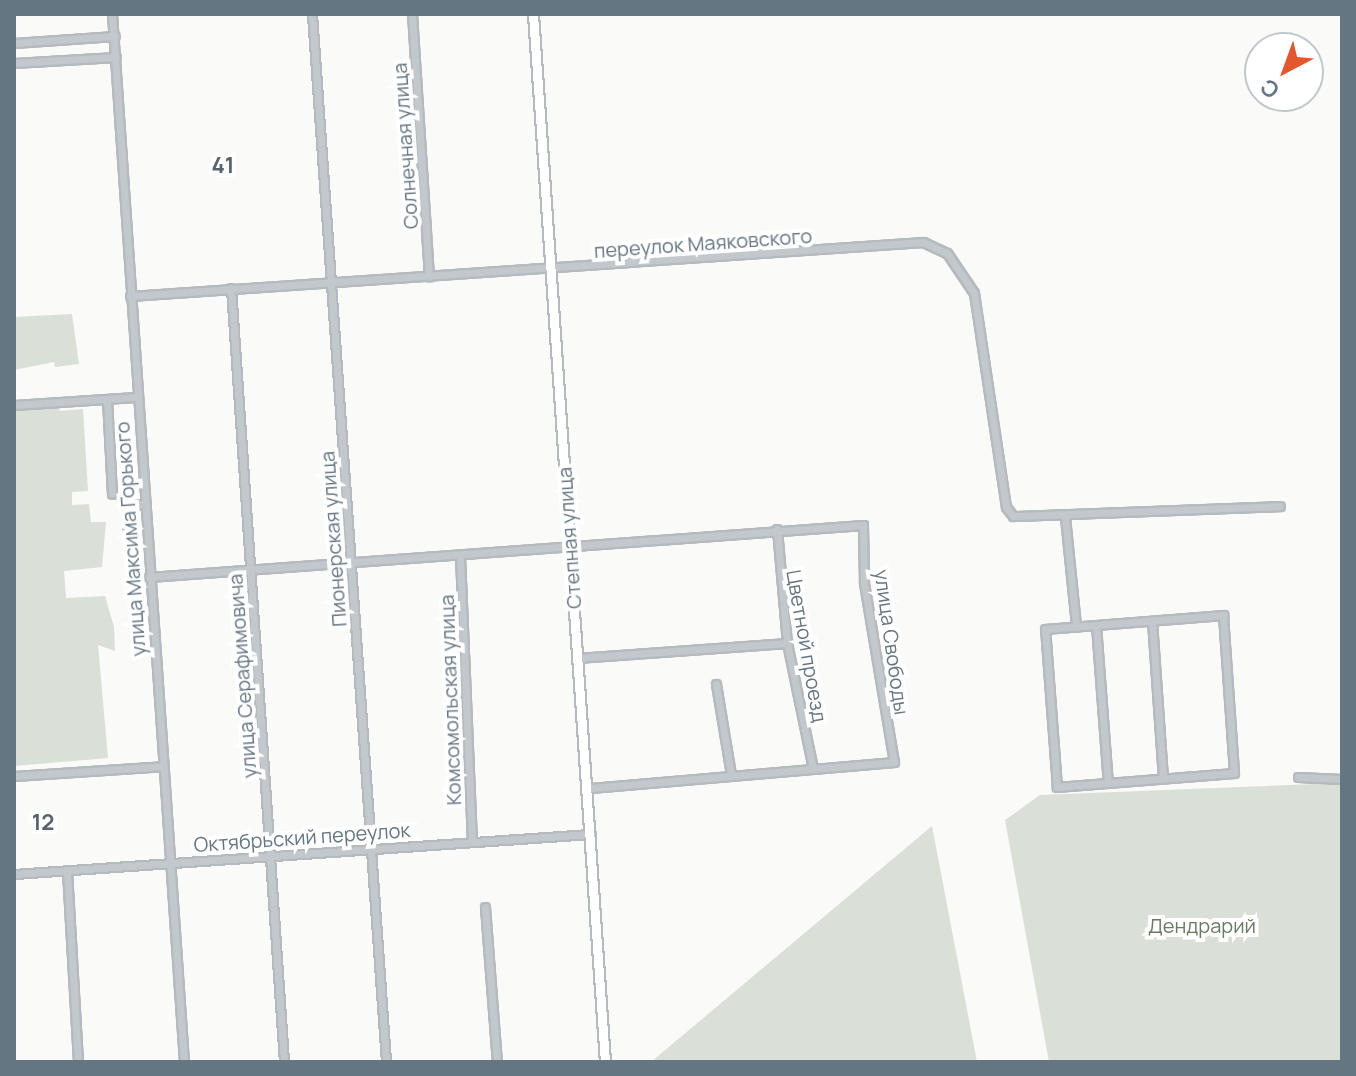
<!DOCTYPE html>
<meta charset="utf-8">
<style>
body{margin:0}
#map{position:relative;width:1356px;height:1076px;overflow:hidden;background:#fafaf8;font-family:Manrope,sans-serif}
div>[style]{position:absolute}
[style*='--x']{left:calc(var(--x)*1px);top:calc(var(--y)*1px);width:calc(var(--w)*1px);rotate:calc(var(--a)*1deg)}
.green>*{inset:0;background:#dadfd7}
.roads{filter:drop-shadow(2px 0 #b5babe) drop-shadow(-2px 0 #b5babe) drop-shadow(0 2px #b5babe) drop-shadow(0 -2px #b5babe)}
.minor>*{height:7px;margin:-3.5px;padding:0 3.5px;transform-origin:3.5px;border-radius:3.5px;background:#c3c8cc}
.major>*{height:9px;margin:-4.5px;padding:0 4.5px;transform-origin:4.5px;border-radius:4.5px;background:#fff}
span{translate:-50% -50%;white-space:nowrap;text-align:center;line-height:1.15;-webkit-text-stroke:8px #fff;paint-order:stroke}
.street-label{font-size:20px;color:#657683}
.park-label{font-size:20px;color:#687a64}
.neighbourhood-label{font-size:22px;color:#57646e;font-weight:700}
.frame{position:absolute;inset:0;border:16px solid #657683;pointer-events:none}
.north{position:absolute;left:1244px;top:32px;width:80px;height:80px;box-sizing:border-box;background:#fff;border:2px solid #c1c8cd;border-radius:50%;rotate:221deg;font-size:22px;font-weight:700;line-height:32px;text-align:center;color:#657683}
.north::after{content:'';display:block;margin:auto;width:28px;height:36px;background:#e4572e;clip-path:polygon(50% 0,100% 100%,50% 72%,0 100%)}
</style>
<div id="map">
<div class="green">
<div style="clip-path:polygon(72px 314px,79px 364px,55px 367px,54px 362px,14px 370px,14px 317px)"></div>
<div style="clip-path:polygon(59px 406px,60px 411px,83px 409px,88px 491px,72px 492px,72px 505px,89px 504px,91px 522px,106px 522px,102px 567px,64px 571px,66px 598px,105px 596px,114px 627px,115px 651px,98px 645px,108px 758px,14px 766px,14px 410px)"></div>
<div style="clip-path:polygon(1342px 783px,1342px 1062px,1049px 1062px,1005px 820px,1040px 795px)"></div>
<div style="clip-path:polygon(932px 826px,977px 1062px,651px 1062px)"></div>
</div>
<div class="roads">
<div class="minor">
<div style="--x:112;--y:14;--w:1050;--a:86.07"></div>
<div style="--x:312;--y:14;--w:1051;--a:85.96"></div>
<div style="--x:412;--y:14;--w:263;--a:86.3"></div>
<div style="--x:14;--y:43;--w:101;--a:-4"></div>
<div style="--x:14;--y:63;--w:102;--a:-3.4"></div>
<div style="--x:231;--y:288;--w:776;--a:86.08"></div>
<div style="--x:130;--y:296;--w:795;--a:-3.9"></div>
<div style="--x:923;--y:242;--w:26;--a:25"></div>
<div style="--x:947;--y:253;--w:48;--a:56"></div>
<div style="--x:974;--y:293;--w:216;--a:81.5"></div>
<div style="--x:1006;--y:507;--w:11;--a:52"></div>
<div style="--x:1013;--y:516;--w:267;--a:-2.1"></div>
<div style="--x:107;--y:399;--w:95;--a:87"></div>
<div style="--x:14;--y:405;--w:122;--a:-3.8"></div>
<div style="--x:1065;--y:517;--w:110;--a:84.2"></div>
<div style="--x:777;--y:529;--w:114;--a:85"></div>
<div style="--x:787;--y:643;--w:128;--a:78.3"></div>
<div style="--x:460;--y:556;--w:286;--a:87.6"></div>
<div style="--x:131;--y:577;--w:57;--a:-94"></div>
<div style="--x:127;--y:520;--w:16;--a:-68"></div>
<div style="--x:133;--y:505;--w:11;--a:-5"></div>
<div style="--x:149;--y:577;--w:716;--a:-4.17"></div>
<div style="--x:863;--y:525;--w:58;--a:89"></div>
<div style="--x:864;--y:583;--w:181;--a:80.5"></div>
<div style="--x:894;--y:762;--w:307;--a:175.1"></div>
<div style="--x:1223;--y:615;--w:158;--a:86"></div>
<div style="--x:1234;--y:773;--w:178;--a:175.5"></div>
<div style="--x:1057;--y:787;--w:158;--a:-94.3"></div>
<div style="--x:1045;--y:629;--w:179;--a:-4.5"></div>
<div style="--x:1152;--y:621;--w:158;--a:86"></div>
<div style="--x:1096;--y:625;--w:158;--a:85.7"></div>
<div style="--x:577;--y:658;--w:211;--a:-4.1"></div>
<div style="--x:716;--y:684;--w:92;--a:80.6"></div>
<div style="--x:14;--y:776;--w:149;--a:-3.8"></div>
<div style="--x:1298;--y:777;--w:44;--a:2.6"></div>
<div style="--x:67;--y:871;--w:191;--a:86.7"></div>
<div style="--x:14;--y:874;--w:578;--a:-3.97"></div>
<div style="--x:485;--y:907;--w:155;--a:85.6"></div>
</div>
<div class="major">
<div style="--x:533;--y:14;--w:1050;--a:86.07"></div>
</div>
</div>
<div class="street-label">
<span style="left:405px;top:146px;rotate:-94deg">Солнечная улица</span>
<span style="left:703px;top:243px;rotate:-4deg">переулок Маяковского</span>
<span style="left:569px;top:538px;rotate:-94deg">Степная улица</span>
<span style="left:130px;top:539px;rotate:-94deg">улица Максима Горького</span>
<span style="left:333px;top:539px;rotate:-94deg">Пионерская улица</span>
<span style="left:892px;top:642px;rotate:82deg">улица Свободы</span>
<span style="left:807px;top:646px;rotate:80deg">Цветной проезд</span>
<span style="left:242px;top:676px;rotate:-94deg">улица Серафимовича</span>
<span style="left:450px;top:700px;rotate:-92deg">Комсомольская улица</span>
<span style="left:302px;top:837px;rotate:-4deg">Октябрьский переулок</span>
</div>
<div class="park-label">
<span style="left:1202px;top:925px">Дендрарий</span>
</div>
<div class="neighbourhood-label">
<span style="left:223px;top:166px">41</span>
<span style="left:43px;top:823px">12</span>
</div>
<div class="frame"></div>
<div class="north">С</div>
</div>
